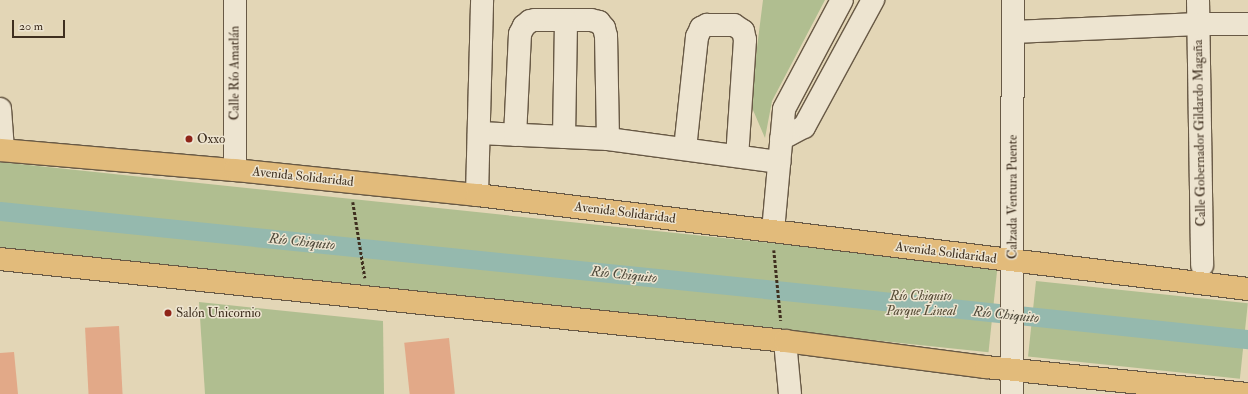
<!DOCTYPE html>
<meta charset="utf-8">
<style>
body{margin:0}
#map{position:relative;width:1248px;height:394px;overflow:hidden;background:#e3d6b6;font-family:"IM FELL Double Pica",serif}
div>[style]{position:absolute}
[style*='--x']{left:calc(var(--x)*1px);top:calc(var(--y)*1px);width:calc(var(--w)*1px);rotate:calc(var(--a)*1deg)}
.green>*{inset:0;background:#b0be90;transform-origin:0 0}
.canal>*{height:19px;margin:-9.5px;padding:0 9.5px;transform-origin:9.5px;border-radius:9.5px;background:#95b9ae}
.building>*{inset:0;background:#e2a988;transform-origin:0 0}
.path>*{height:2.5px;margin-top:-1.25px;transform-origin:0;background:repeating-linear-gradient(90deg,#3f2f1f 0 3px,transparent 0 5px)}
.roads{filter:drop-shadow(1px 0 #685945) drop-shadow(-1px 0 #685945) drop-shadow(0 1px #685945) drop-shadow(0 -1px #685945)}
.minor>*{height:22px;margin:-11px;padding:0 11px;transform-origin:11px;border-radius:11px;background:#ede4d0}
.major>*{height:22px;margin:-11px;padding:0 11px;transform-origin:11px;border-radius:11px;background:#e2bb7b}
.dots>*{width:11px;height:11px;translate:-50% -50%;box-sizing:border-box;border:2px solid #ede4d0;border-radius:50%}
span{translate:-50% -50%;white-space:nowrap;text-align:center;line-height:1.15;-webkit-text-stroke:3px #ede4d0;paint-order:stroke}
.street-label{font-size:13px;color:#3f2f1f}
.poi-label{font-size:13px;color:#3f2f1f}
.left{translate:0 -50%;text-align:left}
.park-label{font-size:13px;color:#564c36;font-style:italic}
.water-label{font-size:14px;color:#504b3c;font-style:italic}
.scale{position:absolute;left:12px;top:20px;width:53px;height:18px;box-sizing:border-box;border:2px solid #3f2f1f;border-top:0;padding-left:5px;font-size:12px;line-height:14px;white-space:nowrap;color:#3f2f1f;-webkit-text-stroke:3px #ede4d0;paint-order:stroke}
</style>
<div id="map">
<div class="green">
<div style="clip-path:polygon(763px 0,825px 0,772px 101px,765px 138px,750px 103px)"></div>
<div style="left:0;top:162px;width:1003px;height:86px;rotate:6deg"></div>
<div style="left:1036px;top:281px;width:213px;height:76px;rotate:6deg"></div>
<div style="clip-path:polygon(199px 302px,383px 321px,384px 394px,205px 394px)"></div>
</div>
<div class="canal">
<div style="--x:0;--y:211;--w:918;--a:5.82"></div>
<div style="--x:913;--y:304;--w:337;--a:6"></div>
</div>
<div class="building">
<div style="left:119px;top:326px;width:68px;height:34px;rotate:87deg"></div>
<div style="left:449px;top:338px;width:56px;height:45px;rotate:84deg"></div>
<div style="clip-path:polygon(14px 352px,18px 394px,0 394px,0 353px)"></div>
</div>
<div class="path">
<div style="--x:353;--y:202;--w:77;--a:81"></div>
<div style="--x:774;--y:250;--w:71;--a:84.4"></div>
</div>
<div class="roads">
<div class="minor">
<div style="--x:1198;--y:0;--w:265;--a:89.1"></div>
<div style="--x:1013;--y:32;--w:186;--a:-2.5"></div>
<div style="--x:1199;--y:24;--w:49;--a:0"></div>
<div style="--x:0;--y:109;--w:41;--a:85.8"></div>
<div style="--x:479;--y:133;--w:129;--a:2.7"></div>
<div style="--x:608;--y:139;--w:103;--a:-91.1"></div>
<div style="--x:606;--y:36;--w:8;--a:-104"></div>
<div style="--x:604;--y:28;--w:8;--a:-130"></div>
<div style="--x:599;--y:22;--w:8;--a:-166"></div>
<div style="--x:591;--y:20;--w:56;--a:180"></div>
<div style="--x:535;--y:20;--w:5;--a:169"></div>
<div style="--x:530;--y:21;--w:8;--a:140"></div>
<div style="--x:524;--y:26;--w:9;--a:117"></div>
<div style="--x:520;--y:34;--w:101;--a:92.8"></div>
<div style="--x:564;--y:137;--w:117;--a:-89"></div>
<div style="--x:608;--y:139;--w:173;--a:7.7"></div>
<div style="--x:781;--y:139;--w:26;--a:-28"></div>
<div style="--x:804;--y:127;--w:145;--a:-61.5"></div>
<div style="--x:685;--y:149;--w:113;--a:-83.9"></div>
<div style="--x:697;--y:37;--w:10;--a:-66"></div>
<div style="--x:701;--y:28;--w:7;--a:-27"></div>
<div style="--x:707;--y:25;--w:27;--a:0"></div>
<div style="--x:734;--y:25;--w:11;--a:34"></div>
<div style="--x:743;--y:31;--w:9;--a:77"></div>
<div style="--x:745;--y:40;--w:116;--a:93.9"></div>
<div style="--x:235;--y:170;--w:170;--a:-90"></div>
<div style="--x:477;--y:195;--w:195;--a:-88.5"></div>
<div style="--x:773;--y:231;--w:122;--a:-84.8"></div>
<div style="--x:784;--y:109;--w:123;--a:-62"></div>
<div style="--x:785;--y:341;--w:53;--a:84.6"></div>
<div style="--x:1012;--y:394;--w:394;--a:-89.9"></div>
</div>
<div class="major">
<div style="--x:0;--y:150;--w:236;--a:4.9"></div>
<div style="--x:235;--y:170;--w:243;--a:5.9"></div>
<div style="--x:477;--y:195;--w:777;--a:6.95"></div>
<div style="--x:0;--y:259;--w:789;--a:5.96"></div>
<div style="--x:785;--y:341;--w:203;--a:7.4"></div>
<div style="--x:986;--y:367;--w:263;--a:5.9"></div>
</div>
</div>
<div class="dots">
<div style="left:189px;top:139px;background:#8f2418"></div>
<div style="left:168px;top:313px;background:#8f2418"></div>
</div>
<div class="street-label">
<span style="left:235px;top:73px;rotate:-90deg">Calle Río Amatlán</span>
<span style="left:1200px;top:133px;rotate:-91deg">Calle Gobernador Gildardo Magaña</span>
<span style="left:303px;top:177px;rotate:6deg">Avenida Solidaridad</span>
<span style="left:1013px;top:197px;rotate:-90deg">Calzada Ventura Puente</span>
<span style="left:625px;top:213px;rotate:7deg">Avenida Solidaridad</span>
<span style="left:946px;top:253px;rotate:7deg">Avenida Solidaridad</span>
</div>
<div class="poi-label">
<span class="left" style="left:197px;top:139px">Oxxo</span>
<span class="left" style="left:176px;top:313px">Salón Unicornio</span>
</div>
<div class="park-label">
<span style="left:921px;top:304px">Río Chiquito<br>Parque Lineal</span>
</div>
<div class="water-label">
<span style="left:302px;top:242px;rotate:6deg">Río Chiquito</span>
<span style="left:624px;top:275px;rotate:6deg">Río Chiquito</span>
<span style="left:1006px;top:315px;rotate:6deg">Río Chiquito</span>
</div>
<div class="scale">20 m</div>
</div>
